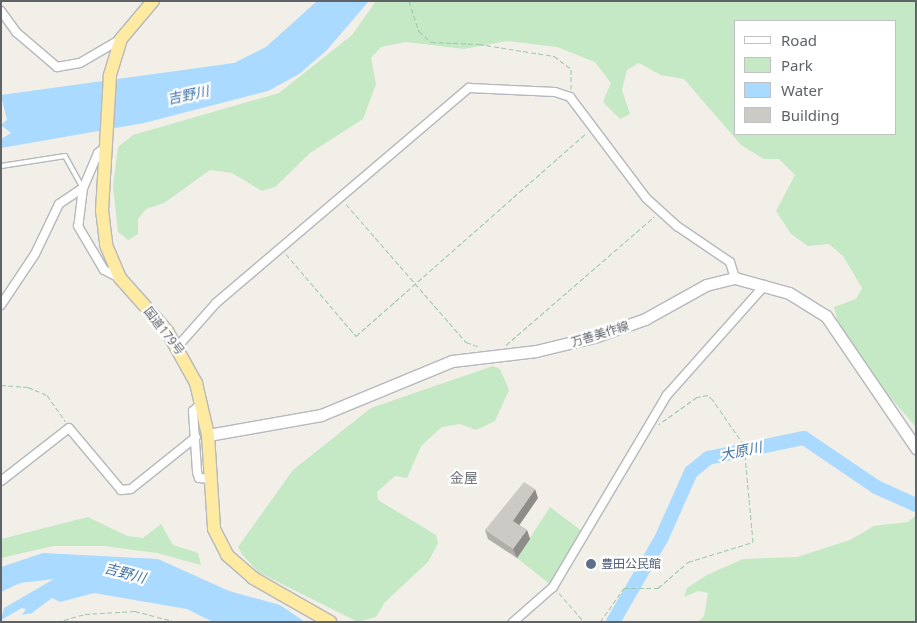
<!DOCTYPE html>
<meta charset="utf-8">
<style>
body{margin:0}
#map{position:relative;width:917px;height:623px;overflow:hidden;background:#f1efe8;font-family:"Noto Sans","Noto Sans JP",sans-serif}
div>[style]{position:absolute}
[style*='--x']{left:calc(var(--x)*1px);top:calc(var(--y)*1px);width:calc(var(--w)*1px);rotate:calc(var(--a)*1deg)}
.green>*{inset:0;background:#c5e8c5}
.water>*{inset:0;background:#aadaff}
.river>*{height:14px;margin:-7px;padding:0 7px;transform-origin:7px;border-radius:7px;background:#aadaff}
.path>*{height:1px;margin-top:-0.5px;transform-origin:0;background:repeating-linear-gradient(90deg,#9cc7a9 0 5px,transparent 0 7.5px)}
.roads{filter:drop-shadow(1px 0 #b5b8bc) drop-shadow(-1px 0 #b5b8bc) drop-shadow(0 1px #b5b8bc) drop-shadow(0 -1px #b5b8bc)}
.service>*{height:4px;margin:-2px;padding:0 2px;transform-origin:2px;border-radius:2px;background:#fff}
.minor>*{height:8px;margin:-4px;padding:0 4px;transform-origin:4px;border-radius:4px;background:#fff}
.secondary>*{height:11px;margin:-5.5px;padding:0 5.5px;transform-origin:5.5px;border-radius:5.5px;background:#fff}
.trunk>*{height:12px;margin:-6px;padding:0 6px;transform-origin:6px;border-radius:6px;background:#feeaa1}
.wall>*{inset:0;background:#afaea9}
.shaded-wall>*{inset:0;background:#8f8d8a}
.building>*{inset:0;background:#cccac5}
.dots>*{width:14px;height:14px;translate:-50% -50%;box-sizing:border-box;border:2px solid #fff;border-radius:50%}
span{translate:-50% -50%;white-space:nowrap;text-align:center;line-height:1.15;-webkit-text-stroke:4.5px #fff;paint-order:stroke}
.street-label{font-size:12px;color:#5f6368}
.service-label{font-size:12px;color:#4e5e75}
.left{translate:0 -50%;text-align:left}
.water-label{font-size:14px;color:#4174aa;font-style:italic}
.neighbourhood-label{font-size:14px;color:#70757a}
.frame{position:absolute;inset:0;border:2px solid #5f6368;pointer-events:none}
.legend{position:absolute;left:734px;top:20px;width:162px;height:115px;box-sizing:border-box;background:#fff;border:1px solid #bfc1c3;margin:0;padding:6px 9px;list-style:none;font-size:15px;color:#5f6368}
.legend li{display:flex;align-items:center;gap:10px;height:25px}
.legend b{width:25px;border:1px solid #bfc1c3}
</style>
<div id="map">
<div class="green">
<div style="clip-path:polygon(evenodd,376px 1px,916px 1px,916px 427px,881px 387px,838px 323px,834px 307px,856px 299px,862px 288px,843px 256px,829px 244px,808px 246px,791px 234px,776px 211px,795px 175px,779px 159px,764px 159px,741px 145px,684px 79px,661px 75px,639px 63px,627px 70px,622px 90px,630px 114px,620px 119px,603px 102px,611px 83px,595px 62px,557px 47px,507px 41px,464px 49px,406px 42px,381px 47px,371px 58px,376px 84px,363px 119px,310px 153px,275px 187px,262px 191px,232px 173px,210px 170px,164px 203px,146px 209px,138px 219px,138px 234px,128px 240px,118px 232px,113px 186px,118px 147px,133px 135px,279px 93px,352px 35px,376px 1px,736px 21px,896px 21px,896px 134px,736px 134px,736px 21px)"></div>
<div style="clip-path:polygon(493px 366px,500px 369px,509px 390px,495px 421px,476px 430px,460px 424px,442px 427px,421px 446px,407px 478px,395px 476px,377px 492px,378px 500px,436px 535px,438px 543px,428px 562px,385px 602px,376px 617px,358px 622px,258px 572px,242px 554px,238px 547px,293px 470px,371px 408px)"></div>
<div style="clip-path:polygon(550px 507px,583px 532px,551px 585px,517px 558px)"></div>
<div style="clip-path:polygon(916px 515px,916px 622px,698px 622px,704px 616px,708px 593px,698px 591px,684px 597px,687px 588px,707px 575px,743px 559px,797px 557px,850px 540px,874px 526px,908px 522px)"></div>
<div style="clip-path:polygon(88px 517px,127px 536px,143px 538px,161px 524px,173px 545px,198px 553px,201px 565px,157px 553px,104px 546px,53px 546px,1px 558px,1px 539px)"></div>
</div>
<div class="water">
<div style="clip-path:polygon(317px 1px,369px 1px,326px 51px,299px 74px,268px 91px,144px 123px,1px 148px,1px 139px,11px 133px,1px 125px,7px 120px,1px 95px,234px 63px,266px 47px)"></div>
<div style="clip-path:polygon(43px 553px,158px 559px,229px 591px,280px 605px,305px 622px,213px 622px,187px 609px,94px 593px,60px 602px,52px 598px,32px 613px,22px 615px,26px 609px,22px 608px,1px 620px,4px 608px,54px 579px,20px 583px,1px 592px,1px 567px)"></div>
</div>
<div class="river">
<div style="--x:613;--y:622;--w:98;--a:-60"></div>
<div style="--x:662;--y:537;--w:71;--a:-66"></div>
<div style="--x:691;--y:472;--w:22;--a:-39"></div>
<div style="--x:708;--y:458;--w:98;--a:-11.8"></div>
<div style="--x:804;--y:438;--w:87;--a:34.2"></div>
<div style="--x:876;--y:487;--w:44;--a:24.2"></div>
</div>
<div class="path">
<div style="--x:409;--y:1;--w:32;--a:72"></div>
<div style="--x:419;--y:31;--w:16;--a:43"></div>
<div style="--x:431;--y:42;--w:48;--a:2.4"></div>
<div style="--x:479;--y:44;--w:76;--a:9.1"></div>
<div style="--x:554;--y:56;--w:21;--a:37"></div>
<div style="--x:571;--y:69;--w:20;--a:90"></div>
<div style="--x:346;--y:204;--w:183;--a:49"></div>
<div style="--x:466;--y:342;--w:15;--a:20"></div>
<div style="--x:286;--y:254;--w:108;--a:49.5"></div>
<div style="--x:356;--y:336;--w:308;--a:-41.4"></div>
<div style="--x:506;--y:345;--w:196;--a:-40.9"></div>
<div style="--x:1;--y:385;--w:27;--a:4"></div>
<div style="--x:28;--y:387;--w:21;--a:23"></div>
<div style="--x:47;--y:395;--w:32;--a:55"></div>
<div style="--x:559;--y:593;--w:38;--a:49"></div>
<div style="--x:57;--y:622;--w:29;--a:-16"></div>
<div style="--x:85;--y:614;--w:50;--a:-3.4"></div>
<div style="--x:135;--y:611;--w:43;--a:14.7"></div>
<div style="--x:600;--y:622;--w:42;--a:-54.8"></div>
<div style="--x:624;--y:588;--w:34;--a:0"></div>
<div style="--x:658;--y:588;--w:40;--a:-41"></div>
<div style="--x:688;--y:562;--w:68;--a:-17.1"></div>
<div style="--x:753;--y:542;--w:97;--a:-95.3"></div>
<div style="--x:744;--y:445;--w:55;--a:-124.6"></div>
<div style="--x:713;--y:400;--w:7;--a:-135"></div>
<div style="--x:708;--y:395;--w:11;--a:170"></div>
<div style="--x:697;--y:397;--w:47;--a:144.6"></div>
</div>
<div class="roads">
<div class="service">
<div style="--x:1;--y:166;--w:65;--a:-8.9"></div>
<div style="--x:65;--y:156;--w:37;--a:61"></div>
</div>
<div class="minor">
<div style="--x:1;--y:11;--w:26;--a:54"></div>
<div style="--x:16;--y:32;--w:54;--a:40.5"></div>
<div style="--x:57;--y:67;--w:23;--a:-10"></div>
<div style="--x:80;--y:63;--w:48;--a:-30.3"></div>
<div style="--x:106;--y:147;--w:10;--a:143"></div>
<div style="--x:98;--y:153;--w:38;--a:113"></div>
<div style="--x:83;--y:188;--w:38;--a:97"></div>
<div style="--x:78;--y:226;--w:51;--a:59.4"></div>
<div style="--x:104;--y:270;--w:18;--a:27"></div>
<div style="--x:1;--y:305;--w:61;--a:-56.3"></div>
<div style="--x:35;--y:254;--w:55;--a:-64.4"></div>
<div style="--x:59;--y:204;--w:29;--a:-34"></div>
<div style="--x:178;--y:346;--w:57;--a:-48.5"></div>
<div style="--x:216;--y:303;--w:332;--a:-40.4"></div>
<div style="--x:469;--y:88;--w:86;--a:2.7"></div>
<div style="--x:555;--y:92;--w:16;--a:18"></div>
<div style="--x:570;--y:97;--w:126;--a:53"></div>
<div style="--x:646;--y:198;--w:42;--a:42.1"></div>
<div style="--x:677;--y:226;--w:64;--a:34.2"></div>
<div style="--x:730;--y:262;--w:17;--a:73"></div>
<div style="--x:202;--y:403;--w:12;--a:138"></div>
<div style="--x:193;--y:411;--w:61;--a:86.2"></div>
<div style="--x:197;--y:472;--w:6;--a:72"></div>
<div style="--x:199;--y:478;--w:12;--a:5"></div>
<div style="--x:1;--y:481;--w:86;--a:-37.9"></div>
<div style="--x:69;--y:428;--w:81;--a:50"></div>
<div style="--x:121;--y:490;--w:10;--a:-6"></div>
<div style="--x:131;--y:489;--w:83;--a:-38.7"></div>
<div style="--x:513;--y:622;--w:53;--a:-41.2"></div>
<div style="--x:553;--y:587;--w:223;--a:-59.3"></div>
<div style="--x:667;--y:395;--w:147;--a:-48.3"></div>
</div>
<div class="secondary">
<div style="--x:208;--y:435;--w:115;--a:-10"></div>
<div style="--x:321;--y:415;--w:142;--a:-22.4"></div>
<div style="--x:452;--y:361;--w:85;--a:-6.8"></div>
<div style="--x:536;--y:351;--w:60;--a:-13.6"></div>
<div style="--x:594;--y:337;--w:54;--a:-19.4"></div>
<div style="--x:645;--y:319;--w:70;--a:-29.1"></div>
<div style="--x:706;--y:285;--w:30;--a:-14"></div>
<div style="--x:735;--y:278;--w:56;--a:15.5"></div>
<div style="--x:789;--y:293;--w:44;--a:31.9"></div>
<div style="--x:826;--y:316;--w:160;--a:55.7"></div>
</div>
<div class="trunk">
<div style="--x:153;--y:1;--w:50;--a:130.1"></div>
<div style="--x:121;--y:39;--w:39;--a:107"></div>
<div style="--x:110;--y:76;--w:134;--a:93.4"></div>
<div style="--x:102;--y:210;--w:35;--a:83"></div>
<div style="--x:106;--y:245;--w:36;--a:67"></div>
<div style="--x:120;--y:278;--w:71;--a:48.4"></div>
<div style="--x:167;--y:331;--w:60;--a:60.9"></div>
<div style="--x:196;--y:383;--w:53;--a:77"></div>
<div style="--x:208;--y:435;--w:94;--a:86.3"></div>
<div style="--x:214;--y:529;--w:29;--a:63"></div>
<div style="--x:227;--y:555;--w:35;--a:41"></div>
<div style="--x:253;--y:578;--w:89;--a:29.7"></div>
</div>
</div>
<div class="wall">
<div style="clip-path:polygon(538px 498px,519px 525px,527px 530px,530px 539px,517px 558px,488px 539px,485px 530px)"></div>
</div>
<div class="shaded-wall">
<div style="clip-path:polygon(535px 489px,538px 498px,516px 530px,513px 521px)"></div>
<div style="clip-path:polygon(527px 530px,530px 539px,517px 558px,513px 549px)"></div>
</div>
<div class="building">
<div style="clip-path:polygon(524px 482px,535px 489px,513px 521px,527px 530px,513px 549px,485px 530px)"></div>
</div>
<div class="dots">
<div style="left:591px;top:564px;background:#5c6f8a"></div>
</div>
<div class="street-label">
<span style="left:164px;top:331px;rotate:52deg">国道179号</span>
<span style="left:600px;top:334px;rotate:-17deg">万善美作線</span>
</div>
<div class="service-label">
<span class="left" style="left:601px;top:564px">豊田公民館</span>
</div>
<div class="water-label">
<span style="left:188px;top:95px;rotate:-12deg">吉野川</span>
<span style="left:741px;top:451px;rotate:-12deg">大原川</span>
<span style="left:125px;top:573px;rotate:15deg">吉野川</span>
</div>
<div class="neighbourhood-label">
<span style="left:464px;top:478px">金屋</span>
</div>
<div class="frame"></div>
<ul class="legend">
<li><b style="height:6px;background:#fff"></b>Road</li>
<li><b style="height:14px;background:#c5e8c5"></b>Park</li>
<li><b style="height:14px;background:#aadaff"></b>Water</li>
<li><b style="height:14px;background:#cccac5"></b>Building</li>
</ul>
</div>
